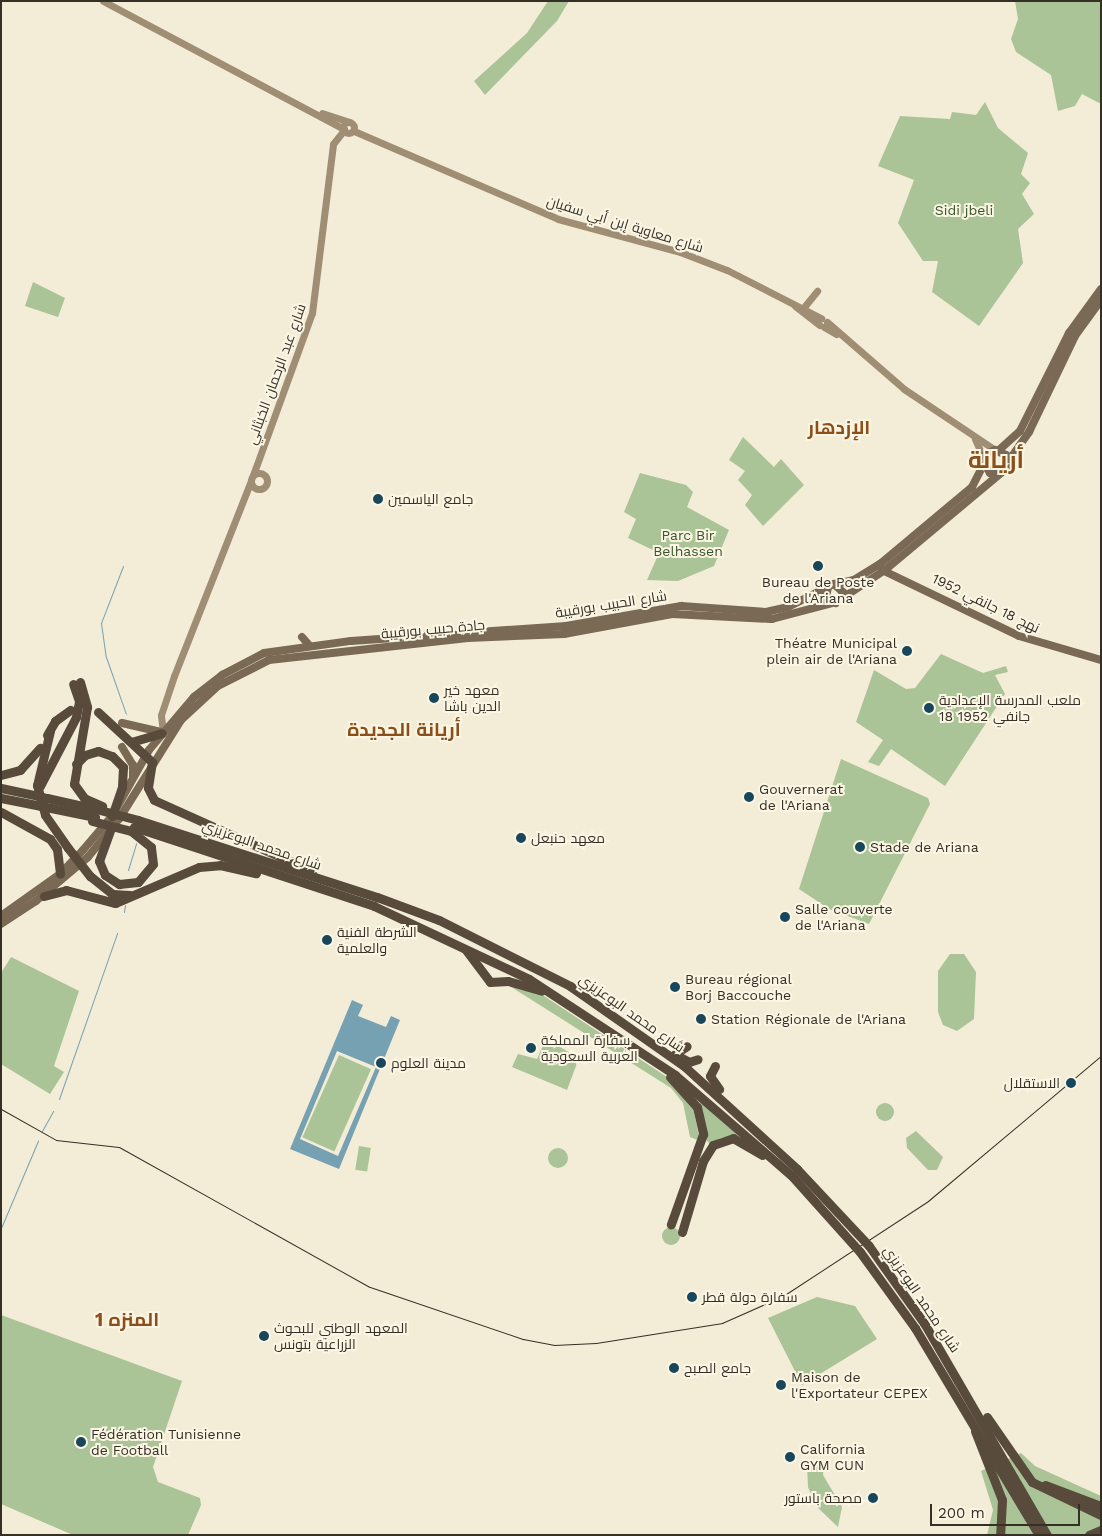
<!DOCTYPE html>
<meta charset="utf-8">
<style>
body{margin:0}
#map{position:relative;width:1102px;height:1536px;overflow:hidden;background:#f3edd8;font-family:"Work Sans",Cairo,sans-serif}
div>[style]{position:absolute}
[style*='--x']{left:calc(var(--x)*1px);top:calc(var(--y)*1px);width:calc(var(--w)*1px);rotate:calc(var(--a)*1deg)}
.green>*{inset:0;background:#aac397;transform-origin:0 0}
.round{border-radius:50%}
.water>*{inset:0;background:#75a1b2}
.stream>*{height:1px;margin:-0.5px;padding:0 0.5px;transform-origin:0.5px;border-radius:0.5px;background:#75a1b2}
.secondary>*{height:7px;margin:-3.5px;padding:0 3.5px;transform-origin:3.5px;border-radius:3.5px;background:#a08e74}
.secondary>.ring{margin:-3.5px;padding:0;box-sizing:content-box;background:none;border:7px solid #a08e74;border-radius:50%}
.primary>*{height:8px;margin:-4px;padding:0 4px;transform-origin:4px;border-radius:4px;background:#7a6a55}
.highway>*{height:9px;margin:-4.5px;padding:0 4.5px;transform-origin:4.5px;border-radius:4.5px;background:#584b3c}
.tram>*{height:1px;margin:-0.5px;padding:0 0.5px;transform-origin:0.5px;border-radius:0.5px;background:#362f26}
.highway-bridge>*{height:9px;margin:-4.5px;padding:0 4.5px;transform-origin:4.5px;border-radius:4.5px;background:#584b3c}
.dots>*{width:14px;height:14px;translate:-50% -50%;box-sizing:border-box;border:2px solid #fbf6e4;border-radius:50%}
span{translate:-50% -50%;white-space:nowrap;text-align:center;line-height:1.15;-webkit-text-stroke:4px #fbf6e4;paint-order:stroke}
.park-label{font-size:14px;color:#3a5628}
.street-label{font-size:14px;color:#362f26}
.poi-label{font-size:14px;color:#362f26}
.left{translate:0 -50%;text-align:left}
.right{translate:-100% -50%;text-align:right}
.district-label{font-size:19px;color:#8c4f19;font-weight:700}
.town-label{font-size:24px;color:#8c4f19;font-weight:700}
.frame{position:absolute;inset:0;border:2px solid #362f26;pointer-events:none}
.scale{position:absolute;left:930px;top:1504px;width:150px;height:22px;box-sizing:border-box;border:2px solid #362f26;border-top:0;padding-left:6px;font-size:15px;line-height:18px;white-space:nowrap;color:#362f26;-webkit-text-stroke:4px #fbf6e4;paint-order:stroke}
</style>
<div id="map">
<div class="green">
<div style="clip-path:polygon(548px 1px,569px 1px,557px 21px,485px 95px,474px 81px,527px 33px)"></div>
<div style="clip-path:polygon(1015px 1px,1101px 1px,1101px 104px,1082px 94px,1075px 106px,1058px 111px,1051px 75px,1016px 52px,1011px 39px,1018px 19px)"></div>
<div style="clip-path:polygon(985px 102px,998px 128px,1028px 153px,1021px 174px,1030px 183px,1022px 194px,1034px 214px,1018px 229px,1023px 263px,979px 326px,932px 292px,938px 261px,923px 261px,898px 223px,914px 180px,878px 166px,900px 116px,950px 119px,952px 112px,976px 115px)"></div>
<div style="clip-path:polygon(33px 282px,65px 298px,58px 317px,25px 306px)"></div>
<div style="clip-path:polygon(743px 437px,774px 467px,781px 459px,804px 485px,763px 526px,745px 505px,752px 495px,738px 480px,745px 471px,729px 460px)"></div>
<div style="clip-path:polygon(640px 473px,686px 485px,693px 492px,687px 507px,729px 530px,714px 566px,678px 581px,647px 580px,659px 553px,628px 538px,636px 519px,624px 512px)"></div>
<div style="clip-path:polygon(941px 654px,983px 673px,1006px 666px,1008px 672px,995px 675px,1005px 694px,945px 786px,891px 749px,879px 766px,868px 762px,883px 740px,856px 722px,874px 670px,906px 689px,915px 688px)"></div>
<div style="clip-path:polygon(841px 759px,928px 798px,930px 804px,869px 924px,829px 909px,799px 889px)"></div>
<div style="clip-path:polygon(950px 954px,964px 954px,976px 972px,974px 1019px,957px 1031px,943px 1025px,938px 1012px,938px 971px)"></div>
<div style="clip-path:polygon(11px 957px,79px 991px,54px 1066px,64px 1072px,50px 1094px,1px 1064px,1px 973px)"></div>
<div style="clip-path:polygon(505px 983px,541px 994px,673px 1081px,692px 1102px,700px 1141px,690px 1137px,683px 1103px,671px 1088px)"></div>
<div style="clip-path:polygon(546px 1039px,579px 1058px,567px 1090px,512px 1067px,518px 1054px,537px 1059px)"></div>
<div style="left:339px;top:1055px;width:35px;height:90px;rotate:24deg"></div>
<div style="clip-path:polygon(700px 1102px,740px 1135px,720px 1138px,711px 1145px,706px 1140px)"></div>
<div class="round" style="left:876px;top:1103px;width:18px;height:18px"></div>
<div style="clip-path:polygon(916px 1131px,943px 1157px,937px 1170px,928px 1170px,907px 1148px,906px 1138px)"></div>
<div style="left:359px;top:1146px;width:12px;height:24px;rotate:9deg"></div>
<div class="round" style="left:548px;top:1148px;width:20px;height:20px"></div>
<div class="round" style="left:662px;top:1227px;width:18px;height:18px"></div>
<div style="clip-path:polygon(817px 1297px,855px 1306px,877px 1339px,802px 1385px,768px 1318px)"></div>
<div style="clip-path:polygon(1px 1315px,182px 1381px,153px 1467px,158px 1482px,200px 1498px,201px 1505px,188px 1535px,73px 1535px,1px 1504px)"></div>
<div style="clip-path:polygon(1021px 1453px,1035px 1466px,1101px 1496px,1101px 1535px,987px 1535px,993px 1510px,981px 1471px)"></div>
<div style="clip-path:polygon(824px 1462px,823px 1475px,842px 1507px,838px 1527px,816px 1506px,808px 1487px,807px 1465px)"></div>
</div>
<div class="water">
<div style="clip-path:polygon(evenodd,352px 1000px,363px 1005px,358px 1016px,386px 1027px,391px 1016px,400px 1020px,339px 1169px,290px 1149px,352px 1000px,337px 1051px,376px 1067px,338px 1156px,300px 1139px,337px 1051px)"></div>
</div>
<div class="stream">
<div style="--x:123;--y:566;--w:61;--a:111.1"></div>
<div style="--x:101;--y:623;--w:34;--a:82"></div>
<div style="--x:106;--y:657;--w:60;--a:70.7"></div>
<div style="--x:128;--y:870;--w:28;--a:-73"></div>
<div style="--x:124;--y:912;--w:7;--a:-82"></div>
<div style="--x:59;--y:1099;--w:176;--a:-70.7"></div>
<div style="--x:42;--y:1131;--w:23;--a:-61"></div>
<div style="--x:1;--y:1228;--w:95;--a:-67"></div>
</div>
<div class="secondary">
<div style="--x:103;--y:1;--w:273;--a:28"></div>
<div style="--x:322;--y:113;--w:29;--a:18"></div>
<div class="ring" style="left:343.5px;top:122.5px;width:4px;height:4px"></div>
<div style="--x:354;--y:131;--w:222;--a:23.3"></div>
<div style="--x:558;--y:219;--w:126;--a:15.1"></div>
<div style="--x:680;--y:252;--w:50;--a:21"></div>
<div style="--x:727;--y:270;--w:106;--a:27.1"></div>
<div style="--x:795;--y:306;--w:31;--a:38"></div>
<div style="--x:804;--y:307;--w:21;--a:-51"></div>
<div style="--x:827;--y:322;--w:102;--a:41"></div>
<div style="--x:904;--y:389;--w:110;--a:33.8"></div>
<div style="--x:824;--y:327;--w:14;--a:30"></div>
<div style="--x:975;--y:439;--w:22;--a:66"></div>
<div class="ring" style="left:251px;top:473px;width:9px;height:9px"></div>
<div style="--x:253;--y:475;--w:172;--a:-70"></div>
<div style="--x:312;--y:313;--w:170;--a:-82.9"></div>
<div style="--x:333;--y:144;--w:18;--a:-52"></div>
<div style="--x:163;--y:732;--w:17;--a:-97"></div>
<div style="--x:161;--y:715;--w:41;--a:-71.6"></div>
<div style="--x:174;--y:676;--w:210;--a:-68.5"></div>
</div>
<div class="primary">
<div style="--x:999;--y:450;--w:28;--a:-42"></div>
<div style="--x:1020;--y:431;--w:110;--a:-63.4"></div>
<div style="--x:1069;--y:333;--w:54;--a:-54"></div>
<div style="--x:1008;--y:462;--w:37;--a:-55"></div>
<div style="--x:1029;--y:432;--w:106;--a:-64.4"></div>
<div style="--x:1075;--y:336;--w:44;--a:-54.2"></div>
<div style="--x:882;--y:570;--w:152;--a:25.7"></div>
<div style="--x:1019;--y:636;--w:85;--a:16.3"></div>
<div style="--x:834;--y:584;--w:13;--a:42"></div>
<div style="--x:844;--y:593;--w:13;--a:129"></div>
<div style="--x:836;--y:603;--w:11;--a:-153"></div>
<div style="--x:826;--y:598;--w:11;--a:-80"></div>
<div style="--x:828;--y:587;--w:4;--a:-34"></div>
<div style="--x:831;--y:585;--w:3;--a:-18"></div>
<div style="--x:834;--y:584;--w:11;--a:-10"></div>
<div style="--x:845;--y:582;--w:9;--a:-13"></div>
<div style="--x:854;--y:580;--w:31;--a:-32"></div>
<div style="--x:880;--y:564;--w:120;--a:-39.9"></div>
<div style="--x:972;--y:487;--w:27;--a:-63"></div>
<div style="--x:844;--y:597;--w:49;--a:-33.4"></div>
<div style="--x:885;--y:570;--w:158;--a:-39.9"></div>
<div style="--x:1006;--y:469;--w:14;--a:-90"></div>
<div style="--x:1006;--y:455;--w:12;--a:-156"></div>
<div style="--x:995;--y:450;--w:10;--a:156"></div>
<div style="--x:986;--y:454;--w:9;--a:103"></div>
<div style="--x:984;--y:463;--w:12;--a:59"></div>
<div style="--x:990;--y:473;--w:8;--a:7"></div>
<div style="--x:302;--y:637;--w:11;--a:49"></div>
<div style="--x:122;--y:723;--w:40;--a:13"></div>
<div style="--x:122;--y:747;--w:21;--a:59"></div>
<div style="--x:133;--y:765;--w:12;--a:90"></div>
<div style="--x:1;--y:916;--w:72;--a:-35.4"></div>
<div style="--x:60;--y:874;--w:33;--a:-46"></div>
<div style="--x:83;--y:850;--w:45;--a:-49.5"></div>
<div style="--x:112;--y:816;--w:76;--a:-60.7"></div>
<div style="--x:149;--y:750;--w:70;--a:-49.7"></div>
<div style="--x:194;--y:697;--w:36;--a:-38"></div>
<div style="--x:222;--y:675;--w:47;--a:-27.6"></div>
<div style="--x:264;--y:653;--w:88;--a:-7.9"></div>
<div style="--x:351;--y:641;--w:216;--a:-4"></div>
<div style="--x:566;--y:626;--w:117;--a:-9.9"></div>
<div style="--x:681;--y:606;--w:85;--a:4"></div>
<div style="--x:766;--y:612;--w:23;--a:-13"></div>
<div style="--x:788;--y:607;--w:45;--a:-26.6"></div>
<div style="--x:1;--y:924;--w:42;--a:-33.3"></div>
<div style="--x:36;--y:901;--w:68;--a:-40.2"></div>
<div style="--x:88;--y:857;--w:49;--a:-50.8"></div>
<div style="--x:119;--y:819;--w:117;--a:-57.9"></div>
<div style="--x:181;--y:720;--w:50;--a:-42.6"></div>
<div style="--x:218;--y:686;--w:57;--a:-27"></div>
<div style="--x:269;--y:660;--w:200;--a:-6.3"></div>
<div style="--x:468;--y:638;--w:96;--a:-2.4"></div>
<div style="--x:564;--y:634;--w:110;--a:-10.5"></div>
<div style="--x:672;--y:614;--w:100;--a:2.9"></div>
<div style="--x:772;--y:619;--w:62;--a:-14.9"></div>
</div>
<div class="highway">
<div style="--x:80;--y:682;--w:26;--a:74"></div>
<div style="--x:87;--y:707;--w:78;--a:99.6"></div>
<div style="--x:74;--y:784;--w:17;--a:54"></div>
<div style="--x:84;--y:798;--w:20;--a:24"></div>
<div style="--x:98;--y:712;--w:74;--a:42.8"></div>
<div style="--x:152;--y:762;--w:26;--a:99"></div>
<div style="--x:148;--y:788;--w:13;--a:63"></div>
<div style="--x:154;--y:800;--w:173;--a:24.2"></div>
<div style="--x:50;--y:731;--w:56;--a:103.5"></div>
<div style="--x:37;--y:785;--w:31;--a:75"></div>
<div style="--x:45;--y:815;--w:40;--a:55.1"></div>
<div style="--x:47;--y:735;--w:16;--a:-60"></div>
<div style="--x:55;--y:721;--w:19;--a:-36"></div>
<div style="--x:131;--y:742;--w:32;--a:-16"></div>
<div style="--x:76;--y:764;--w:13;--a:-45"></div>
<div style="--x:85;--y:755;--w:14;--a:-17"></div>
<div style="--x:98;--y:751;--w:15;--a:20"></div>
<div style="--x:112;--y:756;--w:16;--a:45"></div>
<div style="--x:123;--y:767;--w:20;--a:93"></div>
<div style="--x:122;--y:787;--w:31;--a:109"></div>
<div style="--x:1;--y:775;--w:20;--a:-15"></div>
<div style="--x:20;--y:770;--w:30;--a:-48"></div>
<div style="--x:40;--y:786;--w:78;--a:-62.4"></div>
<div style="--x:76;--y:717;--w:16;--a:-79"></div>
<div style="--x:79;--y:701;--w:18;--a:-109"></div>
<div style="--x:1;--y:788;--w:38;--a:12"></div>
<div style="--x:1;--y:798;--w:41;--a:11.3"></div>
<div style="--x:47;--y:798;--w:50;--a:12.7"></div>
<div style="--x:51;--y:808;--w:45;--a:11.6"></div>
<div style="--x:1;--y:812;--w:56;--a:28.9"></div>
<div style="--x:50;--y:839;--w:12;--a:55"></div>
<div style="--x:57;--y:849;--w:25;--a:83"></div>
<div style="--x:138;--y:820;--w:251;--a:17.9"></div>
<div style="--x:377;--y:897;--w:66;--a:20.4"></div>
<div style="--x:439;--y:920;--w:147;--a:26.7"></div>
<div style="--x:570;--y:986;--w:139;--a:35.1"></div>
<div style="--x:684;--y:1066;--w:153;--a:42.3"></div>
<div style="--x:134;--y:827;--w:253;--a:18.2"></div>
<div style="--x:374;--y:906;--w:171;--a:25.2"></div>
<div style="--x:529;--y:979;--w:175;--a:33.3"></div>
<div style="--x:675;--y:1075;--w:153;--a:40.8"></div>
<div style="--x:111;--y:828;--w:35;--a:110"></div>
<div style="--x:99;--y:861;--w:15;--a:67"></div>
<div style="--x:105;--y:875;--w:17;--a:33"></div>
<div style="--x:119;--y:884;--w:19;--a:-6"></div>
<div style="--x:138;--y:882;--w:23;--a:-50"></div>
<div style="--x:153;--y:864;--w:17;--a:-97"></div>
<div style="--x:151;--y:847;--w:26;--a:-141"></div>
<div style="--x:90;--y:876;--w:28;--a:39"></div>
<div style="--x:112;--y:894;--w:18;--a:3"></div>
<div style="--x:44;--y:896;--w:23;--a:-15"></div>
<div style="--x:66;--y:890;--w:51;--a:14.9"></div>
<div style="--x:115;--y:903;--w:91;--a:-23.2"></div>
<div style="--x:199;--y:867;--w:21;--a:-5"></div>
<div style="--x:220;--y:865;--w:37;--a:13"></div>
<div style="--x:466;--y:950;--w:40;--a:53"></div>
<div style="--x:490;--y:982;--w:18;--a:-3"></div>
<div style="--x:508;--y:981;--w:35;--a:16"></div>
<div style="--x:675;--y:1054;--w:14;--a:-34"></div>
<div style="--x:676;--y:1055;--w:15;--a:28"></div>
<div style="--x:689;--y:1062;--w:9;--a:-18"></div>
<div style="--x:715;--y:1066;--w:11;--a:117"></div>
<div style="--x:710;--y:1076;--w:16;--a:55"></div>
<div style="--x:670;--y:1077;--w:40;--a:48"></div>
<div style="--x:697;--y:1107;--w:28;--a:77"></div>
<div style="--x:703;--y:1134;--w:96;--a:109.6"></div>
<div style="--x:682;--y:1232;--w:74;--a:-73.5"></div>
<div style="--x:703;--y:1161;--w:19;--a:-58"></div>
<div style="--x:713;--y:1145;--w:21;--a:-19"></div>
<div style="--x:733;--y:1138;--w:34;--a:30"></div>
<div style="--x:924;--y:1323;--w:245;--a:59.9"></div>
<div style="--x:915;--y:1328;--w:241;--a:59.1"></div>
<div style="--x:987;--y:1417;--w:79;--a:55.3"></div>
<div style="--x:1032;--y:1482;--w:76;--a:25.6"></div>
<div style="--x:975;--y:1431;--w:74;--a:68.6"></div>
<div style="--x:1002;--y:1500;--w:35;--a:93"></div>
<div style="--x:1045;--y:1485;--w:60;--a:20.6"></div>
<div style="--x:1089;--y:1535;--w:13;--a:-23"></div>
</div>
<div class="tram">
<div style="--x:1;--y:1109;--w:63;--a:29.4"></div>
<div style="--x:56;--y:1140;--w:63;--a:6.3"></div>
<div style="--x:119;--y:1147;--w:287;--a:29.2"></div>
<div style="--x:370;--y:1287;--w:162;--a:18.8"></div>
<div style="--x:523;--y:1339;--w:32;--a:11"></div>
<div style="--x:554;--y:1345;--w:42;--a:-2.7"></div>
<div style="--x:596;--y:1343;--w:128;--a:-9"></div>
<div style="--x:722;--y:1323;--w:67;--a:-23.9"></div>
<div style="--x:783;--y:1296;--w:173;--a:-33.2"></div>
<div style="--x:928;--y:1201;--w:226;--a:-40"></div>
</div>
<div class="highway-bridge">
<div style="--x:38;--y:796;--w:9;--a:13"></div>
<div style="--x:41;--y:806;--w:10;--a:11"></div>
<div style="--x:96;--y:809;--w:43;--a:14.7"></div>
<div style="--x:92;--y:821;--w:40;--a:14.4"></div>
<div style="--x:68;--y:848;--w:36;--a:52"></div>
<div style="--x:797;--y:1169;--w:105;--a:46.9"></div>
<div style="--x:869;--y:1246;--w:95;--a:54.5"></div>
<div style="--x:791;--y:1175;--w:103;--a:48.1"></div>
<div style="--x:860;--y:1252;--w:94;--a:54.1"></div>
</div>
<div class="dots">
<div style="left:378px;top:499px;background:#18475b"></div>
<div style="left:818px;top:566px;background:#18475b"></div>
<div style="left:907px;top:651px;background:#18475b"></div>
<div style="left:434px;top:698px;background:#18475b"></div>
<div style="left:929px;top:708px;background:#18475b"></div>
<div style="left:749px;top:797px;background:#18475b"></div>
<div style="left:521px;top:838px;background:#18475b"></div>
<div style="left:860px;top:847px;background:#18475b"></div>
<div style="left:785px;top:917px;background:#18475b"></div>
<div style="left:327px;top:940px;background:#18475b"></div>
<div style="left:675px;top:987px;background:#18475b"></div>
<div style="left:701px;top:1019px;background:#18475b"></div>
<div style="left:531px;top:1048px;background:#18475b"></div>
<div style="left:381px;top:1063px;background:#18475b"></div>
<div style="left:1071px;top:1083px;background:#18475b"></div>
<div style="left:692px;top:1297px;background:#18475b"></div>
<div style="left:264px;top:1336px;background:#18475b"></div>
<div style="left:674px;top:1368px;background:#18475b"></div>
<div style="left:781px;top:1385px;background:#18475b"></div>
<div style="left:81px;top:1442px;background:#18475b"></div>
<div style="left:790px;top:1457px;background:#18475b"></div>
<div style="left:873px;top:1498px;background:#18475b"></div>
</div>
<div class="park-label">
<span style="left:964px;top:210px">Sidi jbeli</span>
<span style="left:688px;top:543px">Parc Bir<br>Belhassen</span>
</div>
<div class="street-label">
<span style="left:625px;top:224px;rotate:17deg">شارع معاوية إبن أبي سفيان</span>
<span style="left:276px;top:374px;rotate:-70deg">شارع عبد الرحمان الخبثاني</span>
<span style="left:986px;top:603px;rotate:26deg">نهج 18 جانفي 1952</span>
<span style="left:611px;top:604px;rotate:-9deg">شارع الحبيب بورقيبة</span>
<span style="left:433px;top:629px;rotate:-5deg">جادة حبيب بورقيبة</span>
<span style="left:262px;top:845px;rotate:19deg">شارع محمد البوعزيزي</span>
<span style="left:632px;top:1013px;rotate:35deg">شارع محمد البوعزيزي</span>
<span style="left:922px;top:1299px;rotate:56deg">شارع محمد البوعزيزي</span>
</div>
<div class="poi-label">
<span class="left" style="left:388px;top:499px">جامع الياسمين</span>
<span style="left:818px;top:590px">Bureau de Poste<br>de l'Ariana</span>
<span class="right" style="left:897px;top:651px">Théatre Municipal<br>plein air de l'Ariana</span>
<span class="left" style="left:444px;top:698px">معهد خير<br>الدين باشا</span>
<span class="left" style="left:939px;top:708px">ملعب المدرسة الإعدادية<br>18 جانفي 1952</span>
<span class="left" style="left:759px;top:797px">Gouvernerat<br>de l'Ariana</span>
<span class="left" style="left:531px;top:838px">معهد حنبعل</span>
<span class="left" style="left:870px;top:847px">Stade de Ariana</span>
<span class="left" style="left:795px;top:917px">Salle couverte<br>de l'Ariana</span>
<span class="left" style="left:337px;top:940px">الشرطة الفنية<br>والعلمية</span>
<span class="left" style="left:685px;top:987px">Bureau régional<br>Borj Baccouche</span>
<span class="left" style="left:711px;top:1019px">Station Régionale de l'Ariana</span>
<span class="left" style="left:541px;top:1048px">سفارة المملكة<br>العربية السعودية</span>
<span class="left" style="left:391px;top:1063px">مدينة العلوم</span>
<span class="right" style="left:1060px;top:1083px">الاستقلال</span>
<span class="left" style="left:702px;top:1297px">سفارة دولة قطر</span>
<span class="left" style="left:274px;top:1336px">المعهد الوطني للبحوث<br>الزراعية بتونس</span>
<span class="left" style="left:684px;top:1368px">جامع الصبح</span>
<span class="left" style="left:791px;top:1385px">Maison de<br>l'Exportateur CEPEX</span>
<span class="left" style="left:91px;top:1442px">Fédération Tunisienne<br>de Football</span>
<span class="left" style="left:800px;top:1457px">California<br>GYM CUN</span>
<span class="right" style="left:862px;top:1498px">مصحة باستور</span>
</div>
<div class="district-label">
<span style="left:839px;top:428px">الإزدهار</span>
<span style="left:404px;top:730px">أريانة الجديدة</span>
<span style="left:127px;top:1320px">المنزه 1</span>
</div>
<div class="town-label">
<span style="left:996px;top:461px">أريانة</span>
</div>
<div class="frame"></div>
<div class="scale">200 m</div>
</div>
